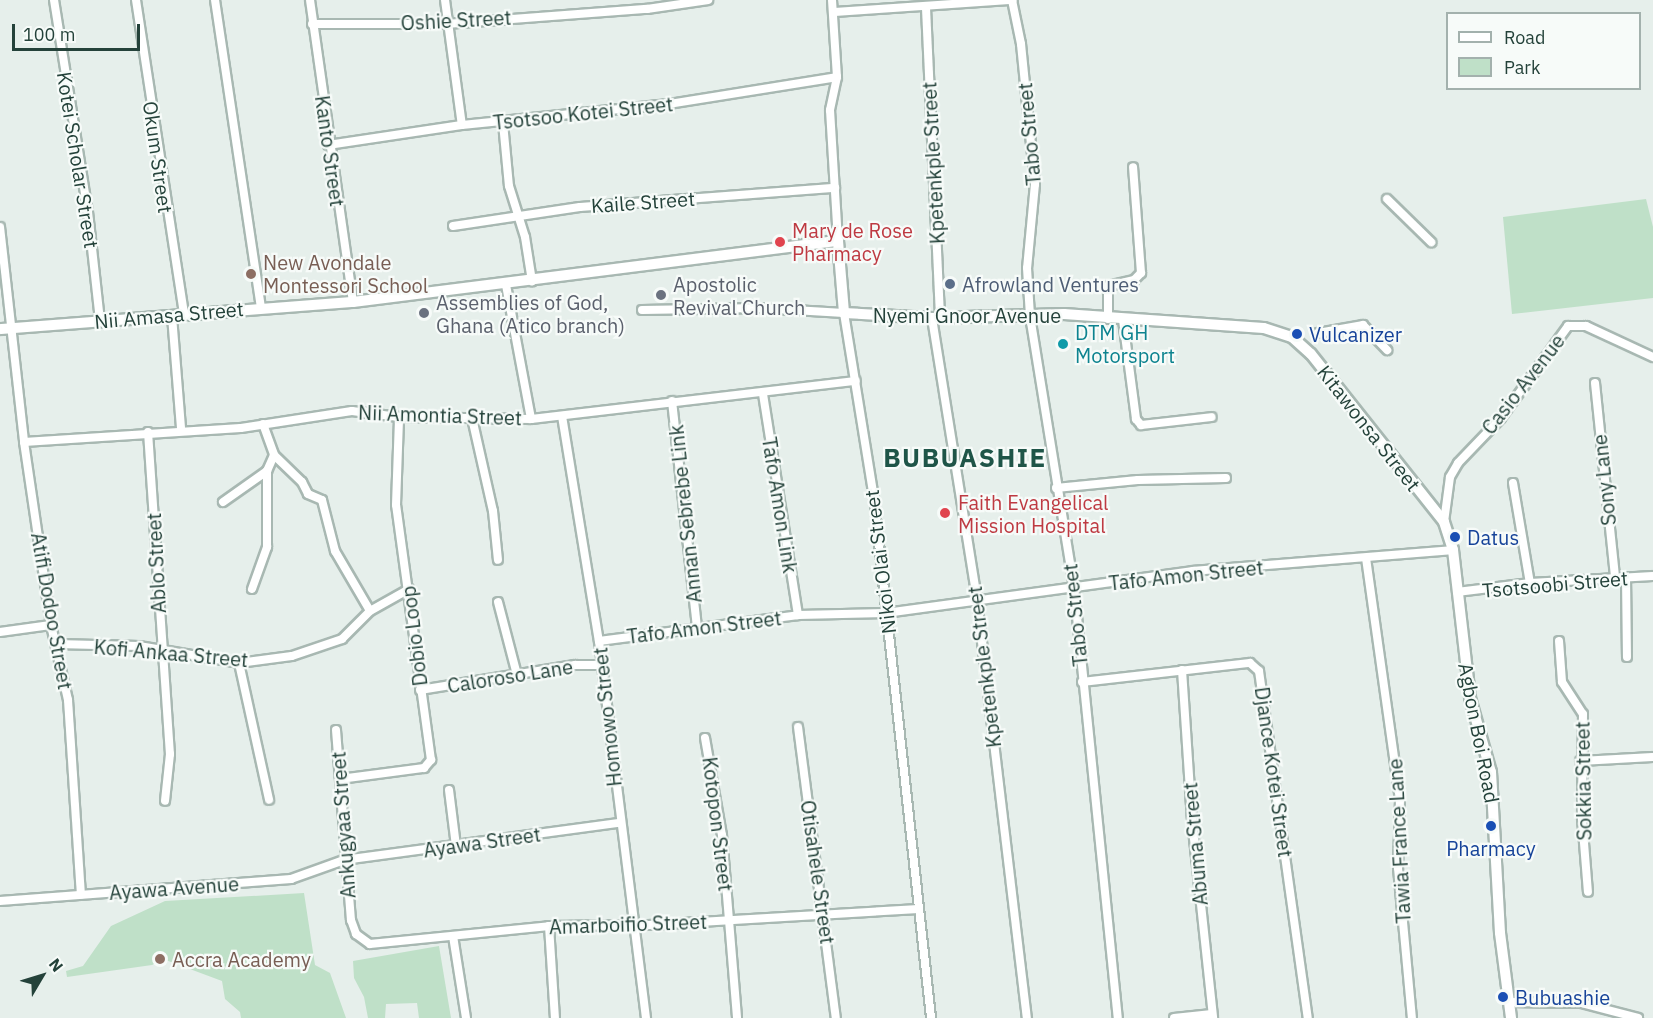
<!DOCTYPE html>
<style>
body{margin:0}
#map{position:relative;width:1653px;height:1018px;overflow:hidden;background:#e6efeb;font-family:"IBM Plex Sans",sans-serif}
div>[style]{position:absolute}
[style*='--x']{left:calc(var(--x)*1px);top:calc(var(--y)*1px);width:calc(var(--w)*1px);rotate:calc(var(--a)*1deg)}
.green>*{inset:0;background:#bfe0c8}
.roads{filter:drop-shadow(2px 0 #a8b8b2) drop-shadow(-2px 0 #a8b8b2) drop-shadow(0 2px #a8b8b2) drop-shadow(0 -2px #a8b8b2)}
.minor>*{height:8px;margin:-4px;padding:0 4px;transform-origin:4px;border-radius:4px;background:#fff}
.tertiary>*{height:10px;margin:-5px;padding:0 5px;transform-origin:5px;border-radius:5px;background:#fff}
.dots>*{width:16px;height:16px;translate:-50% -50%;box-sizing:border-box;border:3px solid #f7fbf9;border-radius:50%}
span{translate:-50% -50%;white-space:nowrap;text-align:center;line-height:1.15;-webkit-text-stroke:4.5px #f7fbf9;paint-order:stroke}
.street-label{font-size:20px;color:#24423a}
.health-label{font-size:20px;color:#be3a42}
.left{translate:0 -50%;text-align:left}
.education-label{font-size:20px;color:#785e54}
.worship-label{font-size:20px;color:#5b616d}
.service-label{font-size:20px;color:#4e5e75}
.culture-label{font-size:20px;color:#0d838f}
.transit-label{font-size:20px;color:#164399}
.district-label{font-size:26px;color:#1f5548;font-weight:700;letter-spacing:1.5px}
.legend{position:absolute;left:1446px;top:12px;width:195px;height:78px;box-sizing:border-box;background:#f7fbf9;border:2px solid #a3b1ad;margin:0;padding:8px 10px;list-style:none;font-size:18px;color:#24423a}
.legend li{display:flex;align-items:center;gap:12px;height:30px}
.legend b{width:30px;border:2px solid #a3b1ad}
.north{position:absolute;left:12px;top:946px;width:60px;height:60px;-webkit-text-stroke:4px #f7fbf9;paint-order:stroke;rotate:52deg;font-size:16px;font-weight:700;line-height:24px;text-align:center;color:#24423a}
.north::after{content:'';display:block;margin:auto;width:21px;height:27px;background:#24423a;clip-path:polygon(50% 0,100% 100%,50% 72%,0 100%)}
.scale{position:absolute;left:12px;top:24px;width:128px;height:27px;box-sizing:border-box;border:3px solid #24423a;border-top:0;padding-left:8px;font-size:18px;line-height:21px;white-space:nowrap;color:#24423a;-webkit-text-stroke:4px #f7fbf9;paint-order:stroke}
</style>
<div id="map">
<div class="green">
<div style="clip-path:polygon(1646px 199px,1653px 227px,1653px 298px,1512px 314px,1503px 217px)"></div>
<div style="clip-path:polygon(304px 893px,315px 965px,330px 973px,346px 1018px,241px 1018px,240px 1012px,225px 999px,222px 981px,163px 959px,152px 965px,67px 977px,66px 971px,83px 966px,111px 926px,165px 901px)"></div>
<div style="clip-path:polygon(439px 946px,451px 1018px,419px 1018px,417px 1003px,386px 1004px,385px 1018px,368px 1018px,364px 997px,354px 978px,353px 961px)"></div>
</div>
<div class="roads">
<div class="minor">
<div style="--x:54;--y:0;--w:215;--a:80.9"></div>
<div style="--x:88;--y:212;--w:109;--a:83.7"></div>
<div style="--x:136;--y:0;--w:318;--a:81.3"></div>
<div style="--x:215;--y:0;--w:310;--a:81.5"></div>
<div style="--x:310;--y:0;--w:305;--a:81.9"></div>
<div style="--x:445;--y:0;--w:126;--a:82.3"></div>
<div style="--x:832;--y:0;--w:77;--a:86.3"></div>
<div style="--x:837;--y:77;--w:34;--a:102"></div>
<div style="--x:830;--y:110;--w:131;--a:86.5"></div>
<div style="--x:1012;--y:0;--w:45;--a:78.4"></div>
<div style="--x:1021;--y:44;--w:141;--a:84.3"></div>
<div style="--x:1035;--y:184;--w:84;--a:95.4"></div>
<div style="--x:1027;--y:268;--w:48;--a:86.4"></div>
<div style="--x:1030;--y:316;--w:275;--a:80.8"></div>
<div style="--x:1074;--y:587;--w:433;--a:84.2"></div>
<div style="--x:926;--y:8;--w:310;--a:87.4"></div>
<div style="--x:835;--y:12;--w:178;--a:-3.9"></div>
<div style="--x:312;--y:24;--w:134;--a:0"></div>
<div style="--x:446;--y:24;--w:202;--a:-4.3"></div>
<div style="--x:647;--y:9;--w:62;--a:-8.4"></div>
<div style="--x:503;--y:123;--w:63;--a:84.6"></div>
<div style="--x:509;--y:186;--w:53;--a:72.6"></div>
<div style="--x:525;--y:237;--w:45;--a:81"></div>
<div style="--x:328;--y:145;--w:135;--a:-8.5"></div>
<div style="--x:462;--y:125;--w:208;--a:-5.8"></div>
<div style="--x:669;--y:104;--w:170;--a:-9.1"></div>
<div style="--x:1387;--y:199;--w:62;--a:44.3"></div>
<div style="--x:453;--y:226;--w:128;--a:-8.5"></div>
<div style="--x:580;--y:207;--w:256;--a:-4.3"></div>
<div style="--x:0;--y:227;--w:216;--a:83.6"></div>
<div style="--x:24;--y:442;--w:185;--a:81.6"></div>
<div style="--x:51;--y:625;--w:77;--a:77.2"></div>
<div style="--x:68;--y:700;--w:195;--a:86.2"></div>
<div style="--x:506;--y:285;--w:136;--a:79.4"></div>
<div style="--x:642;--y:310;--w:118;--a:-1"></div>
<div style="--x:760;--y:308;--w:84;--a:3.4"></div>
<div style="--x:844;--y:313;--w:187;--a:80.8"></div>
<div style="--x:874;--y:498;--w:523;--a:83.74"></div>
<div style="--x:172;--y:316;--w:112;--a:85.4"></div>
<div style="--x:932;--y:318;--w:286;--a:80.9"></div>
<div style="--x:977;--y:600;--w:421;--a:83.2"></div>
<div style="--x:1108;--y:319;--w:33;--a:-90"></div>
<div style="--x:1108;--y:286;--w:27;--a:-13"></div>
<div style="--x:1134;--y:280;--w:10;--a:-45"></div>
<div style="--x:1141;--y:273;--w:106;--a:-94.3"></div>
<div style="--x:1123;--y:320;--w:100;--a:82.5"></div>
<div style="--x:1136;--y:419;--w:8;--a:50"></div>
<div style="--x:1141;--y:425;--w:71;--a:-6.4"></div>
<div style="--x:1318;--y:333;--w:46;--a:-10.1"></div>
<div style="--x:1363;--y:325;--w:35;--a:46"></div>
<div style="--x:1595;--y:383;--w:196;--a:84.1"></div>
<div style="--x:763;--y:394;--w:224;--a:81"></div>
<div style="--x:672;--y:401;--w:226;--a:83.7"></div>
<div style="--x:562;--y:416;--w:228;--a:80.7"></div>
<div style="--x:599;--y:641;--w:380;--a:82.9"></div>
<div style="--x:472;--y:418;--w:95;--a:77.3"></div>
<div style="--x:493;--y:511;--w:49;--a:84.2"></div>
<div style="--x:263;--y:424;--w:33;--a:70"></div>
<div style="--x:274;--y:455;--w:39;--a:44"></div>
<div style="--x:302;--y:482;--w:13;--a:63"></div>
<div style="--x:308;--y:494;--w:15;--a:23"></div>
<div style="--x:322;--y:500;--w:53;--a:75.7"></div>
<div style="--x:335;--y:551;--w:69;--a:59.7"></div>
<div style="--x:148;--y:432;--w:323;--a:86.1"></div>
<div style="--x:170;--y:754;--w:47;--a:96.1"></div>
<div style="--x:24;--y:442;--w:217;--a:-3.7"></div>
<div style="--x:241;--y:428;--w:112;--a:-8.7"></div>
<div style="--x:352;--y:411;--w:47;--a:7.3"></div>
<div style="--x:399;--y:417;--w:132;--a:0.9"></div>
<div style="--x:531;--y:419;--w:327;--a:-6.7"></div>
<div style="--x:1513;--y:483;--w:101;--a:80.4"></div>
<div style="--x:1056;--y:488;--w:82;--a:-5.6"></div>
<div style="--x:1138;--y:480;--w:88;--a:-1.3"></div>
<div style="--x:223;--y:502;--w:54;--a:-35.2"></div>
<div style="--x:1444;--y:522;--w:45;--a:-82.4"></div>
<div style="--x:1450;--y:477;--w:16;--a:-60"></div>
<div style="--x:1458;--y:463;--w:62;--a:-46.3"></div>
<div style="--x:1501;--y:418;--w:114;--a:-53.9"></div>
<div style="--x:1568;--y:326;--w:18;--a:0"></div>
<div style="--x:1586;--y:326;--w:74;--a:24.8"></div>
<div style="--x:1366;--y:558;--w:244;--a:82"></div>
<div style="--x:1400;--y:800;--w:68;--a:91.7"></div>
<div style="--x:1398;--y:868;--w:151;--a:84.7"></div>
<div style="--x:1626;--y:577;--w:80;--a:89.3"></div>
<div style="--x:252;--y:589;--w:45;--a:-70.3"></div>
<div style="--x:267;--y:547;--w:76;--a:-90"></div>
<div style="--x:267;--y:471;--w:17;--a:-66"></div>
<div style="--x:1457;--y:592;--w:74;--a:-7"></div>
<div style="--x:1530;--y:583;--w:123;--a:-3.3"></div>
<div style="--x:498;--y:602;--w:75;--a:75.4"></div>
<div style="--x:0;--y:632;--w:51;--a:-7.8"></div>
<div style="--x:599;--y:641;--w:201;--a:-7.4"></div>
<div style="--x:798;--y:615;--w:88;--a:-1.3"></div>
<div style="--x:886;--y:613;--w:310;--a:-7.8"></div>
<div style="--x:1193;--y:571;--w:261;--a:-4.6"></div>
<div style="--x:1559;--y:641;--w:41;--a:85.8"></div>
<div style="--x:1562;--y:682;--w:38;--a:57"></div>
<div style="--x:1583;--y:714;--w:104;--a:90.6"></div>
<div style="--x:1582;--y:818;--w:74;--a:85.4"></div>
<div style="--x:56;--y:644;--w:83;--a:1.4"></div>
<div style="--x:139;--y:646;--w:101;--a:9.6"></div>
<div style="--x:239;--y:663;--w:53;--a:-7.5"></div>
<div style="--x:292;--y:656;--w:53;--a:-18.8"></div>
<div style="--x:342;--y:639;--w:40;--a:-45"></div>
<div style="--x:370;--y:611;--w:45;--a:-29.4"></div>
<div style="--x:239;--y:663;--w:140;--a:77.6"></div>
<div style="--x:1182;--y:670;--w:150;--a:86.2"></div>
<div style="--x:1192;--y:820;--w:199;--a:83.9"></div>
<div style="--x:1082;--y:682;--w:169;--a:-6.5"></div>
<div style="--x:1250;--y:663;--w:12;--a:42"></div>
<div style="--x:1259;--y:671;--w:350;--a:82"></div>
<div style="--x:420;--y:690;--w:157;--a:-9.2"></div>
<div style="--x:575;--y:665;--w:24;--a:0"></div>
<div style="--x:798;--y:727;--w:293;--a:82.6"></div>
<div style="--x:336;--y:730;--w:191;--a:85.5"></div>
<div style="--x:351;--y:920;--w:15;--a:70"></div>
<div style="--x:356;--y:934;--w:17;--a:36"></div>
<div style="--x:370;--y:944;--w:180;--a:-5.7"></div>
<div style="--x:549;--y:926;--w:100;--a:-0.6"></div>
<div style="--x:649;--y:925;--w:270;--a:-3.4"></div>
<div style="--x:705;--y:738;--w:98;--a:80.1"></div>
<div style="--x:722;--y:835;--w:184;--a:85.3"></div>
<div style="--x:1580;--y:761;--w:73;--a:-3.1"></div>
<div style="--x:340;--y:779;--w:85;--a:-7.5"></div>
<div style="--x:424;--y:768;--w:11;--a:-49"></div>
<div style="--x:431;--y:760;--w:257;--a:-97.8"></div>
<div style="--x:396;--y:505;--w:88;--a:-88"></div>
<div style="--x:449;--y:790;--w:56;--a:82.9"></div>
<div style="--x:0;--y:901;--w:292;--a:-4.3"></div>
<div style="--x:291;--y:879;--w:56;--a:-19.7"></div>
<div style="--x:344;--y:860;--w:277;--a:-7.7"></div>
<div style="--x:549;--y:926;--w:92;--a:86.3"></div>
<div style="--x:453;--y:936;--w:83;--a:81"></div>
<div style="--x:1509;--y:1002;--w:72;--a:0.8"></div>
<div style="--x:1581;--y:1003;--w:59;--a:14.7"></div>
<div style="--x:1174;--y:1018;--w:38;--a:-6"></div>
</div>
<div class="tertiary">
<div style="--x:0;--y:329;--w:354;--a:-4.4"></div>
<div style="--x:353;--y:302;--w:489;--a:-7.2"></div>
<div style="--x:838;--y:241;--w:72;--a:85.2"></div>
<div style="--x:844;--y:313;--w:88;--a:3.3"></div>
<div style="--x:932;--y:318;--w:132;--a:-1.7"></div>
<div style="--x:1064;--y:314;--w:200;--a:4"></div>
<div style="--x:1264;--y:328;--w:29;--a:18"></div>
<div style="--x:1292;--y:337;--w:25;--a:42"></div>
<div style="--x:1311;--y:354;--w:214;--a:51.6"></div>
<div style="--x:1444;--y:522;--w:29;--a:72"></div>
<div style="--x:1453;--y:550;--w:149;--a:83.4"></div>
<div style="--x:1470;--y:698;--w:77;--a:74.2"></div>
<div style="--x:1491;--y:772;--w:161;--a:86.8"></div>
<div style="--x:1500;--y:933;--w:86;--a:82.6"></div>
</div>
</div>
<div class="dots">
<div style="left:780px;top:242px;background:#e0444e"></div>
<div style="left:251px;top:274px;background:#8d6e63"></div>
<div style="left:950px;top:284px;background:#5c6f8a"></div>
<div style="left:661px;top:295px;background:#6b7280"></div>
<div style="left:424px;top:313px;background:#6b7280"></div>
<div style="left:1297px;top:334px;background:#1a4fb4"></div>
<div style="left:1063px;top:344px;background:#0f9aa8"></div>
<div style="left:945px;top:513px;background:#e0444e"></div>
<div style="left:1455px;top:537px;background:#1a4fb4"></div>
<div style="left:1491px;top:826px;background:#1a4fb4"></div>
<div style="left:160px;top:959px;background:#8d6e63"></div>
<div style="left:1503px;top:997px;background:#1a4fb4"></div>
</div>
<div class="street-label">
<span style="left:456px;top:20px;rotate:-3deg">Oshie Street</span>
<span style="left:583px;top:113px;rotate:-6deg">Tsotsoo Kotei Street</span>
<span style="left:1029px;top:134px;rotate:-95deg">Tabo Street</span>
<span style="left:330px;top:151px;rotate:82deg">Kanto Street</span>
<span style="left:158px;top:157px;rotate:82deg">Okum Street</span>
<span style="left:78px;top:160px;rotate:81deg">Kotei Scholar Street</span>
<span style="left:933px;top:163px;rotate:-93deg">Kpetenkple Street</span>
<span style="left:643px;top:202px;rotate:-4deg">Kaile Street</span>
<span style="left:169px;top:315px;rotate:-5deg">Nii Amasa Street</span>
<span style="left:967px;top:315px">Nyemi Gnoor Avenue</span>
<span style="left:1523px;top:384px;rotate:-52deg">Casio Avenue</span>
<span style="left:440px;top:415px;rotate:2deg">Nii Amontia Street</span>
<span style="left:1369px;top:428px;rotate:52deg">Kitawonsa Street</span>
<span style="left:1604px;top:480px;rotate:-96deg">Sony Lane</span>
<span style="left:780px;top:505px;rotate:81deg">Tafo Amon Link</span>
<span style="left:685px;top:514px;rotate:-96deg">Annan Sebrebe Link</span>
<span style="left:880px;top:562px;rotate:-97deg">Nikoi Olai Street</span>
<span style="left:156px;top:563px;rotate:-93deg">Ablo Street</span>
<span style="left:1186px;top:575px;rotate:-6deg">Tafo Amon Street</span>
<span style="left:1555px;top:584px;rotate:-5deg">Tsotsoobi Street</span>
<span style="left:52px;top:611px;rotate:80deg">Atifi Dodoo Street</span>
<span style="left:1075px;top:615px;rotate:-96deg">Tabo Street</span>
<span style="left:704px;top:627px;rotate:-7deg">Tafo Amon Street</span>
<span style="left:414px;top:636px;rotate:-97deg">Dobio Loop</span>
<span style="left:171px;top:653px;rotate:5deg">Kofi Ankaa Street</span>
<span style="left:984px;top:667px;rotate:-97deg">Kpetenkple Street</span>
<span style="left:510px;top:676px;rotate:-9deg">Caloroso Lane</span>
<span style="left:607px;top:717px;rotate:-96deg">Homowo Street</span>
<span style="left:1479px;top:733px;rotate:79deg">Agbon Boi Road</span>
<span style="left:1274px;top:772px;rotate:82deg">Djance Kotei Street</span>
<span style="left:1583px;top:781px;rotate:-91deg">Sokkia Street</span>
<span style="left:718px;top:824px;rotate:83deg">Kotopon Street</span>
<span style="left:343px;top:825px;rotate:-94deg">Ankugyaa Street</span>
<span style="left:1399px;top:841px;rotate:-93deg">Tawia France Lane</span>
<span style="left:482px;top:842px;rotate:-8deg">Ayawa Street</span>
<span style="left:1195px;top:844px;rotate:-95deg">Abuma Street</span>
<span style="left:818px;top:872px;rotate:82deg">Otisahele Street</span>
<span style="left:174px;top:888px;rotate:-4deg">Ayawa Avenue</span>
<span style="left:628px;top:924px;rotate:-2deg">Amarboifio Street</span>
</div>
<div class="health-label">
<span class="left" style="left:792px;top:242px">Mary de Rose<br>Pharmacy</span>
<span class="left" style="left:958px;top:514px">Faith Evangelical<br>Mission Hospital</span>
</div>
<div class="education-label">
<span class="left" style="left:263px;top:274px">New Avondale<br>Montessori School</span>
<span class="left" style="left:172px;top:959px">Accra Academy</span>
</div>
<div class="worship-label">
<span class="left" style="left:673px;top:296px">Apostolic<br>Revival Church</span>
<span class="left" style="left:436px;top:314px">Assemblies of God,<br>Ghana (Atico branch)</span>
</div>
<div class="service-label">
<span class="left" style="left:962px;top:284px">Afrowland Ventures</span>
</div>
<div class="culture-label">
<span class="left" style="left:1075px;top:344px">DTM GH<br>Motorsport</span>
</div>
<div class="transit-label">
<span class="left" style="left:1309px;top:334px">Vulcanizer</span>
<span class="left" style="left:1467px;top:537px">Datus</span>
<span style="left:1491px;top:848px">Pharmacy</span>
<span class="left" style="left:1515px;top:997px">Bubuashie</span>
</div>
<div class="district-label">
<span style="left:965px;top:458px">BUBUASHIE</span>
</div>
<ul class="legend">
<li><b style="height:8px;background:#fff"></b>Road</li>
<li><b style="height:16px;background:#bfe0c8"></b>Park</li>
</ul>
<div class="north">N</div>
<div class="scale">100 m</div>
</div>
